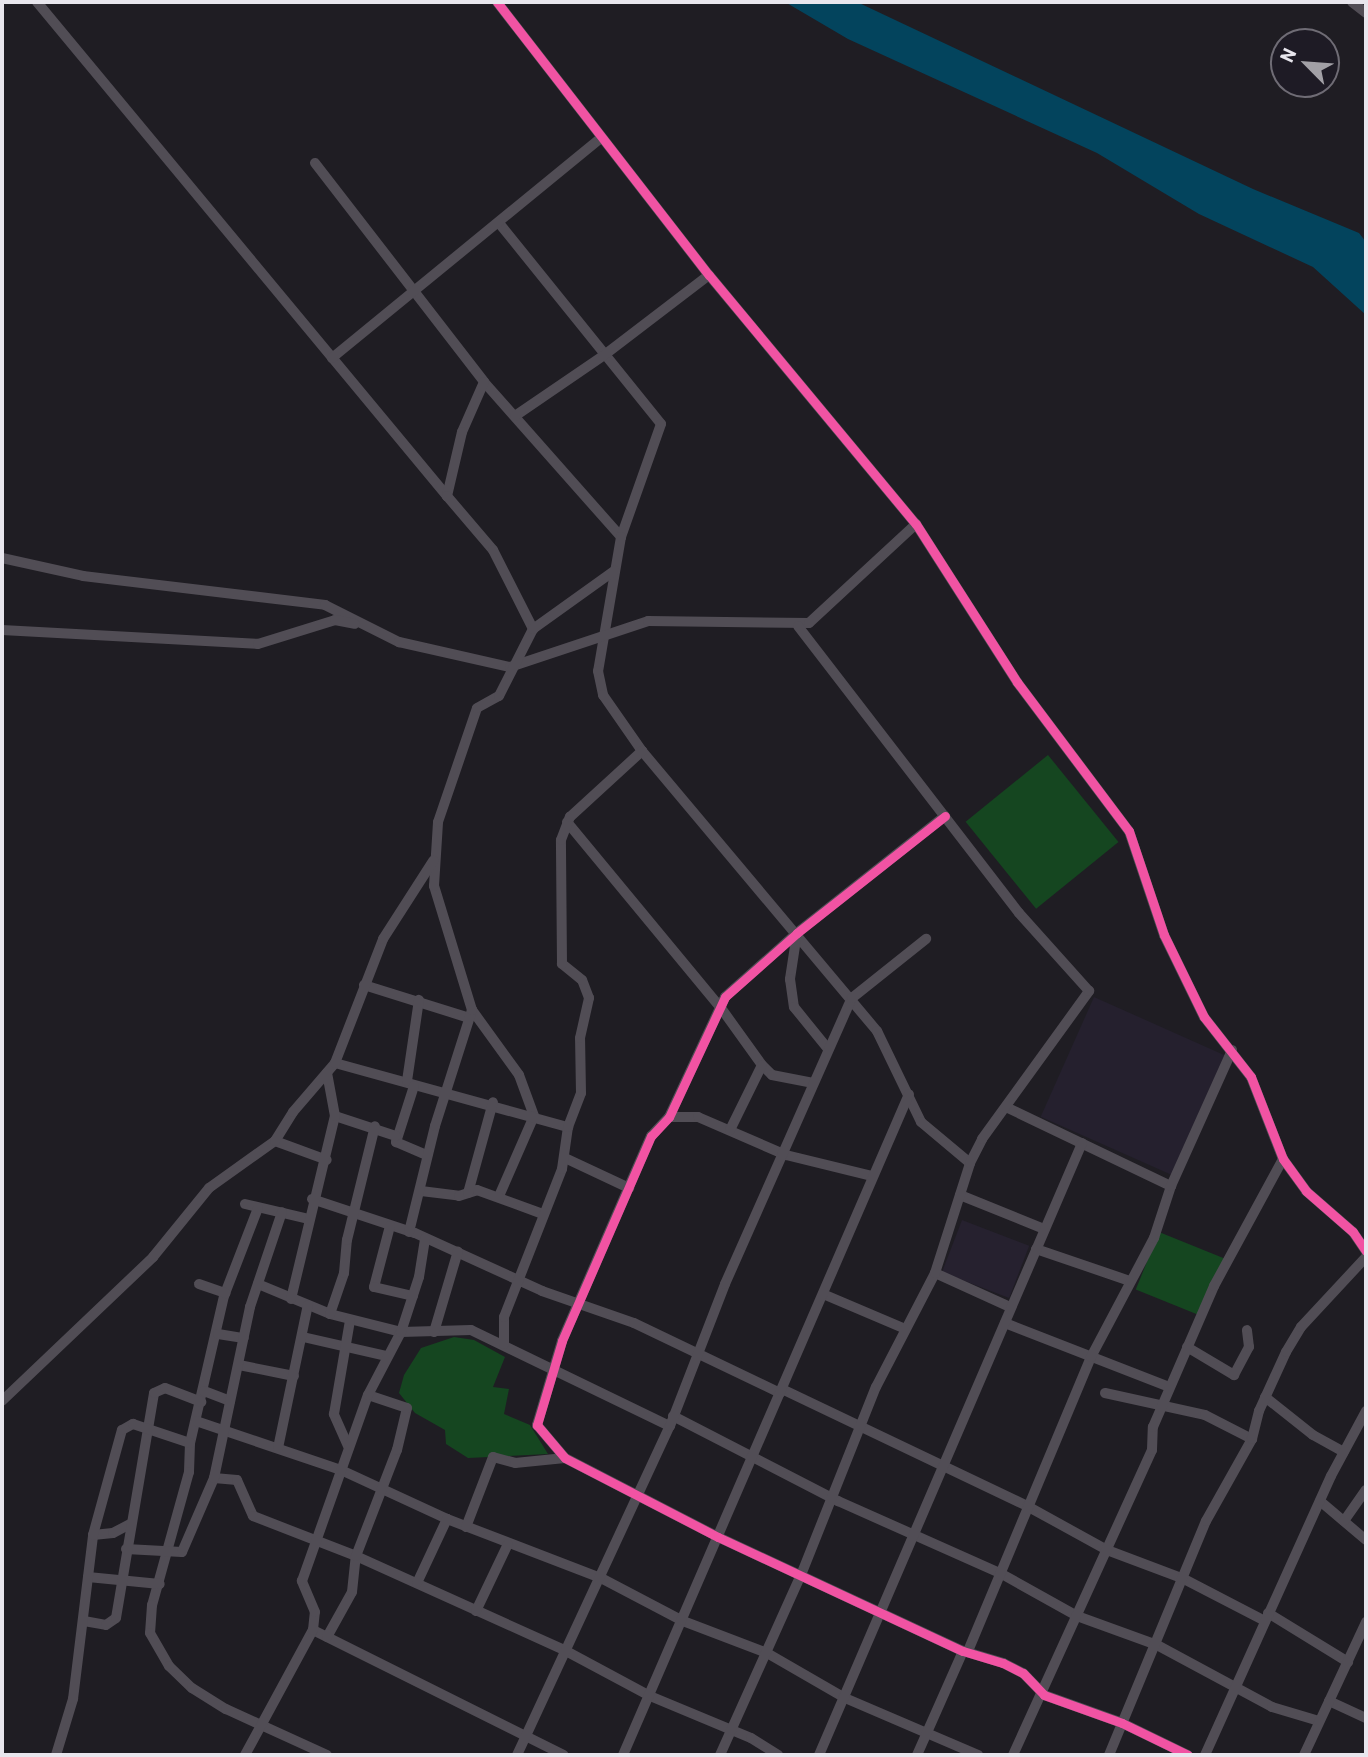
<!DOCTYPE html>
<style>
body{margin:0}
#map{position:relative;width:1368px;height:1757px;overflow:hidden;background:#1f1d23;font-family:Barlow,sans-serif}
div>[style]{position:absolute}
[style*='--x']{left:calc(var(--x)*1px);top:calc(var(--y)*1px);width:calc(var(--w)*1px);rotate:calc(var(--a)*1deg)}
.built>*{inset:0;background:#26212f;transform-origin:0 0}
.industrial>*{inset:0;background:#25202e;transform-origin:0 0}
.green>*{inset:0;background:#154620;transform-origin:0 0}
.water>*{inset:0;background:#03445d}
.minor>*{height:10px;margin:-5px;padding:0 5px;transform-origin:5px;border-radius:5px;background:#514d55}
.cycleway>*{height:9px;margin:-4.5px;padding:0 4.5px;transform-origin:4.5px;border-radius:4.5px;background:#f153a3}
span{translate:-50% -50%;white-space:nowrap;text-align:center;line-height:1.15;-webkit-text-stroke:5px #1e1b25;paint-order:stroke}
.frame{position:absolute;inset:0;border:4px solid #e8e6ed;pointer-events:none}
.north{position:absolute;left:1270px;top:28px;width:70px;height:70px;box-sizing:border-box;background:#1e1b25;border:2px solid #6f6c75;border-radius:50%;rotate:295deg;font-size:19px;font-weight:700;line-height:28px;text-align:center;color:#e8e6ed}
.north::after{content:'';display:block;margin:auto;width:24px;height:32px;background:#a2a0a6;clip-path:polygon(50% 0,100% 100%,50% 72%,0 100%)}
</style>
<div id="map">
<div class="built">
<div style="left:962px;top:1220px;width:72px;height:56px;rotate:21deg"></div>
</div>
<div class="industrial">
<div style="left:1094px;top:997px;width:143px;height:131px;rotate:24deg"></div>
</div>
<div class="green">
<div style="left:1048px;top:755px;width:112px;height:106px;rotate:51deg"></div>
<div style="left:1159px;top:1232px;width:70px;height:62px;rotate:22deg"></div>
<div style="clip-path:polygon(454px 1337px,474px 1340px,505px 1357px,493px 1387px,509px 1389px,504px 1414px,530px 1425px,548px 1454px,468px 1458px,446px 1444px,445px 1430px,415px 1413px,399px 1393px,404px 1375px,421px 1348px)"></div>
</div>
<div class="water">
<div style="clip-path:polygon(785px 2px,857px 2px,1253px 189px,1359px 233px,1366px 242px,1366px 315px,1313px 267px,1199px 214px,1097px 153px,848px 39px)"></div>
</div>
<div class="minor">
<div style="--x:37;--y:2;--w:642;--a:50.31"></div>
<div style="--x:497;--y:2;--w:346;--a:52.2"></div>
<div style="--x:709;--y:275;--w:324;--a:50.3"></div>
<div style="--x:916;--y:524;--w:188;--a:57.4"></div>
<div style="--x:1017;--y:682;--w:186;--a:53.1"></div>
<div style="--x:1129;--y:831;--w:110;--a:71.4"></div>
<div style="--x:1164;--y:935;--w:91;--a:64"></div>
<div style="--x:1204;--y:1017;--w:76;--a:51.9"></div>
<div style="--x:1251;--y:1077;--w:88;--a:68.7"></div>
<div style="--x:1283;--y:1159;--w:39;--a:54"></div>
<div style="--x:1306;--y:1191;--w:62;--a:41.1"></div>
<div style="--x:1353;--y:1232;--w:23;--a:56"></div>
<div style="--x:1352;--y:2;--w:18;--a:38"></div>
<div style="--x:315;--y:163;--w:277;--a:52.3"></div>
<div style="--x:484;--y:382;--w:207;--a:48.5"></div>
<div style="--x:499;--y:223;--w:258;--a:51.1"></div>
<div style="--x:661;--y:424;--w:120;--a:109.5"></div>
<div style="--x:621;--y:537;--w:136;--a:99.7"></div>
<div style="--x:598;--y:671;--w:25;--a:78"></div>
<div style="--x:603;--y:695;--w:68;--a:55.1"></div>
<div style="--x:642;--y:751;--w:366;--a:50"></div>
<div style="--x:877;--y:1031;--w:101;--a:64.2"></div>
<div style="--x:921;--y:1122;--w:64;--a:39.9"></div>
<div style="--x:332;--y:358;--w:346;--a:-39.3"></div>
<div style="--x:484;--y:382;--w:55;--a:113.7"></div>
<div style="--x:462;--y:432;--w:66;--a:103.2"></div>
<div style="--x:447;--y:496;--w:71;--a:49.6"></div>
<div style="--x:493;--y:550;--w:89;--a:63.1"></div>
<div style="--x:515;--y:416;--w:107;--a:-34.3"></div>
<div style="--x:603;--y:356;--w:133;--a:-37.4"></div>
<div style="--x:2;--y:558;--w:83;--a:12.5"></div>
<div style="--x:83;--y:576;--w:244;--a:6.8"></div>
<div style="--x:325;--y:605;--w:83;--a:26.6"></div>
<div style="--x:399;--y:642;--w:114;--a:12.7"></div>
<div style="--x:510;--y:667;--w:145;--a:-18.4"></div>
<div style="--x:648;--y:621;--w:161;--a:0.7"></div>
<div style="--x:809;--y:623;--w:146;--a:-42.8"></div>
<div style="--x:2;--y:630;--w:256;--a:3.1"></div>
<div style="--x:258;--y:644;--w:81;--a:-17.3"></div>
<div style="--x:335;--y:620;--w:20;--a:11"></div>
<div style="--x:945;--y:816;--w:189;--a:141.7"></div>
<div style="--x:797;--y:933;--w:96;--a:138.4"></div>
<div style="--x:725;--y:997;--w:132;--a:115"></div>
<div style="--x:669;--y:1117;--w:26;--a:133"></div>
<div style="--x:651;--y:1136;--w:223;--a:113.5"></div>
<div style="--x:562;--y:1341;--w:88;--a:106.6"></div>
<div style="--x:537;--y:1425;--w:43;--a:49.7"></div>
<div style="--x:565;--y:1458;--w:172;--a:27.3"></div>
<div style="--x:718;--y:1537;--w:270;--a:25"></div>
<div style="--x:963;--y:1651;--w:42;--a:16.7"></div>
<div style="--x:1003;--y:1663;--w:22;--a:27"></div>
<div style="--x:1023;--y:1673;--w:30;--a:46"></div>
<div style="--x:1044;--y:1695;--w:83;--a:19.7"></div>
<div style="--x:1122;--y:1723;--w:73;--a:25.9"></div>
<div style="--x:567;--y:822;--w:241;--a:50.4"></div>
<div style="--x:721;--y:1008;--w:70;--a:54.3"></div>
<div style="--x:762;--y:1065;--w:14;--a:45"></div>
<div style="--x:772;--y:1075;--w:42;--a:11"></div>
<div style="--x:797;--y:933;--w:47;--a:98.7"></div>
<div style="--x:790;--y:979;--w:28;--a:82"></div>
<div style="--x:794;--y:1007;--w:54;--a:51"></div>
<div style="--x:364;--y:985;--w:110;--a:17.4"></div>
<div style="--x:472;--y:1010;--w:80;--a:54.1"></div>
<div style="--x:519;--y:1075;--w:44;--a:69.9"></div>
<div style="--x:534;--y:1116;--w:87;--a:113.6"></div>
<div style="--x:335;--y:1063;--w:242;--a:15.4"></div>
<div style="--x:407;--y:1081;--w:82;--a:-81.6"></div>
<div style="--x:414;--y:1086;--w:59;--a:107.8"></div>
<div style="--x:396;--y:1142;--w:34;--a:23"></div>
<div style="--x:1008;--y:1108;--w:181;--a:25.6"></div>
<div style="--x:335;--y:1116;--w:64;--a:18.2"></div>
<div style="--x:669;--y:1117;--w:29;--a:0"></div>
<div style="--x:698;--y:1117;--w:96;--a:23.4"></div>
<div style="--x:786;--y:1155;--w:89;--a:13.7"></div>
<div style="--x:730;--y:1130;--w:72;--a:-63.8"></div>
<div style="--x:275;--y:1141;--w:55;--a:20.1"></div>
<div style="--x:565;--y:1158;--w:71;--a:25.1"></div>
<div style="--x:421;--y:1191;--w:38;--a:7"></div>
<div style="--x:459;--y:1196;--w:19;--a:-18"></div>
<div style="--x:477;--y:1190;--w:70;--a:20"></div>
<div style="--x:468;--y:1193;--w:94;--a:-74.6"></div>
<div style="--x:960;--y:1195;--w:91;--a:22"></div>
<div style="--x:312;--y:1199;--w:108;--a:18.3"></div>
<div style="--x:415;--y:1233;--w:140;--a:24.5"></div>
<div style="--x:542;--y:1291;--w:97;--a:19.2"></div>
<div style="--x:634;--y:1323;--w:162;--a:25.6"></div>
<div style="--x:245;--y:1204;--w:66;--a:13.2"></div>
<div style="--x:258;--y:1208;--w:94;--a:111.1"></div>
<div style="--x:224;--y:1296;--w:151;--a:103"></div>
<div style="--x:190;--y:1443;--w:29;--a:92"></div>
<div style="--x:189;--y:1472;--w:138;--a:105.5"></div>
<div style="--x:152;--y:1605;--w:28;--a:94"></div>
<div style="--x:150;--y:1633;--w:38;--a:60"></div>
<div style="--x:169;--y:1666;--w:32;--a:44"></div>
<div style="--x:192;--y:1688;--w:40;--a:32"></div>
<div style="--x:226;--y:1709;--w:111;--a:24.5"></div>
<div style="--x:390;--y:1226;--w:63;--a:104.7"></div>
<div style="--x:374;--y:1287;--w:40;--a:13"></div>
<div style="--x:409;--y:1232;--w:109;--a:-76.2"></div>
<div style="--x:435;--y:1126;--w:122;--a:-72.3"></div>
<div style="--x:472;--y:1010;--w:130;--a:-107"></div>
<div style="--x:434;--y:886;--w:64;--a:-86.4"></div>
<div style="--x:438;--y:822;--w:120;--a:-71.1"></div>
<div style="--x:477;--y:708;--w:25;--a:-29"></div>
<div style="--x:499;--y:696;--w:75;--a:-63.1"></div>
<div style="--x:533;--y:629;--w:100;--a:-35.6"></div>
<div style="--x:1036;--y:1249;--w:99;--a:18.8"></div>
<div style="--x:935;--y:1273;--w:82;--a:24.4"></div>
<div style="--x:199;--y:1284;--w:28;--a:19"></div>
<div style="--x:258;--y:1284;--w:78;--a:22.6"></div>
<div style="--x:330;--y:1314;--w:73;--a:14.2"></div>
<div style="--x:401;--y:1332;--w:70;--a:-1.6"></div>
<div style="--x:471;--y:1330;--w:221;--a:25.8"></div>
<div style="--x:823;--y:1294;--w:87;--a:23"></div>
<div style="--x:291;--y:1299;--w:188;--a:-76.5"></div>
<div style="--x:335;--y:1116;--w:44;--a:-100.5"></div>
<div style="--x:330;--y:1314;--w:43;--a:-71.1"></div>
<div style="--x:344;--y:1273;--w:33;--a:-85"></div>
<div style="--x:347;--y:1240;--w:117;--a:-76.2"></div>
<div style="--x:1005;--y:1323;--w:176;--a:21.3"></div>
<div style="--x:434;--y:1332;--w:84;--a:-73.5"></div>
<div style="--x:218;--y:1334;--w:26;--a:9"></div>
<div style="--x:303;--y:1337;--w:85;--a:12.9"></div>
<div style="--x:504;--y:1344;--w:27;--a:-90"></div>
<div style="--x:504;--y:1317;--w:159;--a:-68.6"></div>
<div style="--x:562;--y:1169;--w:42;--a:-81.9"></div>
<div style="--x:568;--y:1127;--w:36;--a:-69"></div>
<div style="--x:581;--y:1093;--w:55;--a:-91"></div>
<div style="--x:580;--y:1038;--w:41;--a:-77.3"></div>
<div style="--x:589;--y:998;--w:19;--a:-111"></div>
<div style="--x:582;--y:980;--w:26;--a:-141"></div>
<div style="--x:562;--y:964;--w:124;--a:-90.5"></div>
<div style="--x:561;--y:840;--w:25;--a:-69"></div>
<div style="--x:570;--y:817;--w:98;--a:-42.5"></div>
<div style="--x:1187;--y:1347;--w:55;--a:30.8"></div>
<div style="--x:1234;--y:1375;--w:32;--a:-62"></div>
<div style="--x:1249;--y:1347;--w:17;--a:-97"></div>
<div style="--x:239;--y:1365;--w:56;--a:11.3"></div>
<div style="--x:784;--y:1390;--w:269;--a:25.5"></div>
<div style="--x:1027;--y:1506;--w:91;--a:28.8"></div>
<div style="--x:1107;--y:1550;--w:82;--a:20.6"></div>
<div style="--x:1184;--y:1579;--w:91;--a:27.4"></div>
<div style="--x:204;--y:1391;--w:28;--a:21"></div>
<div style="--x:1105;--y:1393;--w:102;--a:12.4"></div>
<div style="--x:1205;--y:1415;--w:53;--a:27.1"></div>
<div style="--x:1265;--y:1397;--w:61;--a:38.4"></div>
<div style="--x:1313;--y:1435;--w:35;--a:29"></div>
<div style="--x:2;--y:1401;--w:209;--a:-43.6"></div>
<div style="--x:153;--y:1257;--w:89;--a:-50.9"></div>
<div style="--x:209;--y:1188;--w:81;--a:-35.5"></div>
<div style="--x:275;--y:1141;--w:34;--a:-58"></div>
<div style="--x:293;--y:1112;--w:65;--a:-49.4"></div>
<div style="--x:335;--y:1063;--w:133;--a:-68.8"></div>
<div style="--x:383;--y:939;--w:93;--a:-57.3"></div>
<div style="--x:673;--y:1416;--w:186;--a:27.3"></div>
<div style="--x:838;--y:1501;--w:177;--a:24"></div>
<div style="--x:1000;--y:1573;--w:88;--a:29.2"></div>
<div style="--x:1077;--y:1616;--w:85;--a:19.9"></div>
<div style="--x:1157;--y:1645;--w:131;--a:28.3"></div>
<div style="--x:1272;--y:1707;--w:49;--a:16.6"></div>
<div style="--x:196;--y:1421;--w:153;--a:18.7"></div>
<div style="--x:341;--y:1470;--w:117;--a:24.8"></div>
<div style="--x:447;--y:1519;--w:165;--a:21"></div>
<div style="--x:601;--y:1578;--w:93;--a:27.7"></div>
<div style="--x:683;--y:1621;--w:90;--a:20.9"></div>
<div style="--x:767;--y:1653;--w:90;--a:30"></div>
<div style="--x:845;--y:1698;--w:145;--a:23.2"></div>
<div style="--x:348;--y:1446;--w:35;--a:-114"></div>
<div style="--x:334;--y:1414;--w:95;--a:-80.3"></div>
<div style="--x:278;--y:1448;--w:146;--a:-78.2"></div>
<div style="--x:214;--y:1478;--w:23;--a:5"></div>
<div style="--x:237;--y:1480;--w:39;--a:66"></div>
<div style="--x:253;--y:1516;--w:110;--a:21.2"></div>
<div style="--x:356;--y:1556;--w:230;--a:24.3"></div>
<div style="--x:566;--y:1651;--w:95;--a:28.2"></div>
<div style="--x:650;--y:1696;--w:109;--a:22.6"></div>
<div style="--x:751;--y:1738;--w:32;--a:32"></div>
<div style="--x:1320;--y:1501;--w:60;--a:40.3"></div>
<div style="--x:1344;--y:1521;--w:38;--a:-55"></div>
<div style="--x:466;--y:1527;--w:75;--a:-68.9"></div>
<div style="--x:493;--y:1457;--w:23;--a:15"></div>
<div style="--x:515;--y:1463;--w:50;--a:-5.7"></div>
<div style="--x:93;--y:1535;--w:20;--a:-6"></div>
<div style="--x:113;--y:1533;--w:19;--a:-28"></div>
<div style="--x:126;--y:1549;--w:56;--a:3.1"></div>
<div style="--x:182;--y:1552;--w:81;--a:-66.6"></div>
<div style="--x:214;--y:1478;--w:175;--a:-78.1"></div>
<div style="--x:250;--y:1307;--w:100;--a:-71.4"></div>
<div style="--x:88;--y:1577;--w:72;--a:5.6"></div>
<div style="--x:417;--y:1583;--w:71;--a:-64.9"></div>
<div style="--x:476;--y:1611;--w:74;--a:-64.5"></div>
<div style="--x:1268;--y:1613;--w:94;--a:31.5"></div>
<div style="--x:84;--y:1621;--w:22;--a:10"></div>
<div style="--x:106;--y:1625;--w:12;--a:-35"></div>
<div style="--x:116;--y:1618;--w:228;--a:-80.4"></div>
<div style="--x:154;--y:1393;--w:12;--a:-24"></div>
<div style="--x:165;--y:1388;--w:39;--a:21"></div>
<div style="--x:313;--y:1630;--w:280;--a:26.5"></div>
<div style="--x:327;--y:1637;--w:51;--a:-60.9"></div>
<div style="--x:352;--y:1592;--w:36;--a:-84"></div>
<div style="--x:356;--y:1556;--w:114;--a:-68.9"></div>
<div style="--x:397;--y:1450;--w:43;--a:-76.6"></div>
<div style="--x:407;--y:1408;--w:41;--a:-161.6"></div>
<div style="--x:968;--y:1651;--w:319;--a:-67.3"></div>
<div style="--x:1091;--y:1357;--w:135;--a:-62.1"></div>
<div style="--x:1154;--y:1238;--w:55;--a:-71.9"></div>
<div style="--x:1171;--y:1186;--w:149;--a:-65.8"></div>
<div style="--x:1329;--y:1701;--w:41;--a:24.7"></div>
<div style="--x:56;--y:1755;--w:59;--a:-73.1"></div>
<div style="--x:73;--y:1699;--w:165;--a:-83"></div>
<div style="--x:93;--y:1535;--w:109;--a:-74.6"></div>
<div style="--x:122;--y:1430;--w:13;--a:-29"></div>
<div style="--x:133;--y:1424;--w:60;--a:18.4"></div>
<div style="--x:245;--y:1755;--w:142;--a:-61.5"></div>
<div style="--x:313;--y:1630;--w:18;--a:-84"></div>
<div style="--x:315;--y:1612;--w:34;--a:-113"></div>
<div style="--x:302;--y:1581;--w:197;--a:-70.5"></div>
<div style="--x:368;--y:1395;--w:71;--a:-62.4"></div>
<div style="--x:401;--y:1332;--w:58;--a:-71.9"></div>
<div style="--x:419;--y:1277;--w:39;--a:-81"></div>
<div style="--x:517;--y:1755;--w:363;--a:-65.1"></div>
<div style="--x:670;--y:1426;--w:152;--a:-68.8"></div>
<div style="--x:725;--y:1284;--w:313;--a:-66.1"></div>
<div style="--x:852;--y:998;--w:95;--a:-38.6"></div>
<div style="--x:623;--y:1755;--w:720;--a:-66.6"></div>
<div style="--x:720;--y:1755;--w:197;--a:-65.8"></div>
<div style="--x:801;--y:1575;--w:202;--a:-68.3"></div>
<div style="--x:876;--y:1387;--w:128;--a:-62.6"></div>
<div style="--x:935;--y:1273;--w:115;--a:-72.3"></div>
<div style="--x:970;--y:1163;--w:27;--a:-63"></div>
<div style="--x:982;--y:1139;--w:183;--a:-54.1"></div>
<div style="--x:1089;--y:991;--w:105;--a:-131.9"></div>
<div style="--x:1019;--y:913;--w:362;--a:-127.6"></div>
<div style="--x:819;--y:1755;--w:666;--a:-66.74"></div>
<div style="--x:917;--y:1755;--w:114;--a:-66.1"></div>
<div style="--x:1013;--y:1755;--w:335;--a:-65.5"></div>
<div style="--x:1152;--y:1450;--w:23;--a:-88"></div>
<div style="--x:1153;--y:1427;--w:154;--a:-66.6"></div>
<div style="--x:1214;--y:1286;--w:145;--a:-61.5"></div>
<div style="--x:1109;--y:1755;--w:253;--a:-67.5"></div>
<div style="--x:1206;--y:1521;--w:94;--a:-60.7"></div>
<div style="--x:1252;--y:1439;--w:29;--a:-76"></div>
<div style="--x:1259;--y:1411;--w:65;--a:-65.4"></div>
<div style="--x:1286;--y:1352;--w:29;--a:-59"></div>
<div style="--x:1301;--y:1327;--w:96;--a:-47.1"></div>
<div style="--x:1205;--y:1755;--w:306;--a:-65.7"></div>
<div style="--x:1331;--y:1476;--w:74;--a:-61.7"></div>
<div style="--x:1304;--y:1755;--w:147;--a:-65"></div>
</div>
<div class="cycleway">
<div style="--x:497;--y:2;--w:346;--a:52.2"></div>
<div style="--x:709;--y:275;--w:324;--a:50.3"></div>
<div style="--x:916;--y:524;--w:188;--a:57.4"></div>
<div style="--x:1017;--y:682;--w:186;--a:53.1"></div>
<div style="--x:1129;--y:831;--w:110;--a:71.4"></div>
<div style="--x:1164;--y:935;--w:91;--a:64"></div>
<div style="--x:1204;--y:1017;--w:76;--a:51.9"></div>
<div style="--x:1251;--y:1077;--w:88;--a:68.7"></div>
<div style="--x:1283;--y:1159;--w:39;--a:54"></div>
<div style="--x:1306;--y:1191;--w:62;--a:41.1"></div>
<div style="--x:1353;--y:1232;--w:23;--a:56"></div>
<div style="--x:945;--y:816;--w:189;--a:141.7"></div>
<div style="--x:797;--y:933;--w:96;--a:138.4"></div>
<div style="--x:725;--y:997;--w:132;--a:115"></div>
<div style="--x:669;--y:1117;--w:26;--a:133"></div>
<div style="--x:651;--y:1136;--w:223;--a:113.5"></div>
<div style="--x:562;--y:1341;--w:88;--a:106.6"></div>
<div style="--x:537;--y:1425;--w:43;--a:49.7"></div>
<div style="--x:565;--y:1458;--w:172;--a:27.3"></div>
<div style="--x:718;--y:1537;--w:270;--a:25"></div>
<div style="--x:963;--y:1651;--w:42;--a:16.7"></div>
<div style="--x:1003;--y:1663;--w:22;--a:27"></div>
<div style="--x:1023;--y:1673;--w:30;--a:46"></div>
<div style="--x:1044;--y:1695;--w:83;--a:19.7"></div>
<div style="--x:1122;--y:1723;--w:73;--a:25.9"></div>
</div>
<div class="frame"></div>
<div class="north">N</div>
</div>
